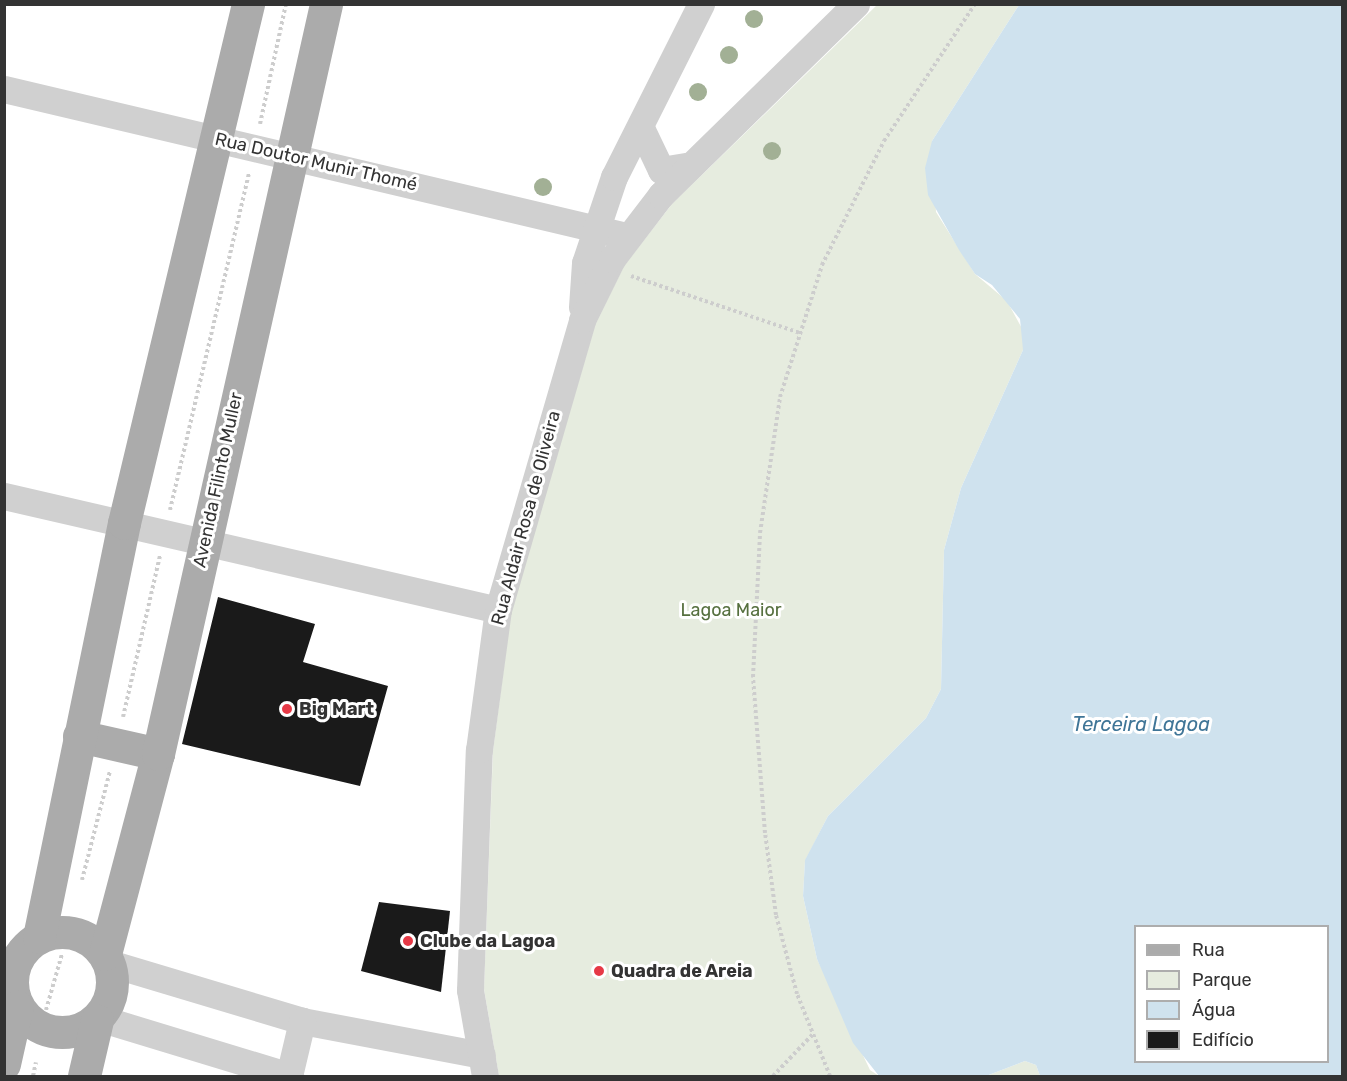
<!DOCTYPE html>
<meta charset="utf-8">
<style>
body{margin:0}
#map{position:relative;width:1347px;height:1081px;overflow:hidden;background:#fff;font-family:Rubik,sans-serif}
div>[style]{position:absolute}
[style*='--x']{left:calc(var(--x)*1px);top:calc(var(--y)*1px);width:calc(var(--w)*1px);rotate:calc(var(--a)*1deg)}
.green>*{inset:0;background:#e6ecdf}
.water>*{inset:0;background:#cfe2ee}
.building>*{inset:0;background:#1a1a1a}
.path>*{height:4px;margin-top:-2px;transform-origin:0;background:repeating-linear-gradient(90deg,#cdcdcd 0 3px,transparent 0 6px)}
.minor>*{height:27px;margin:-13.5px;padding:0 13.5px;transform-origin:13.5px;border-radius:13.5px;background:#d0d0d0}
.major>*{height:33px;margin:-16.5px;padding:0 16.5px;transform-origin:16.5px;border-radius:16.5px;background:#ababab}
.major>.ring{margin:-16.5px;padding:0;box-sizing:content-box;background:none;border:33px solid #ababab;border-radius:50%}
.trees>*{width:18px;height:18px;margin:-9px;border-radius:50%;background:#a2b095}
.dots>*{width:16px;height:16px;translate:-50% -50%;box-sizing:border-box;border:3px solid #fff;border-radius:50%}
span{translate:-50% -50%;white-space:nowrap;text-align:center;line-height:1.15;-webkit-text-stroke:6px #fff;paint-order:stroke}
.street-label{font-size:18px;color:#333}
.park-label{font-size:18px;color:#56703f}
.poi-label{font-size:18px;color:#333;font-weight:700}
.left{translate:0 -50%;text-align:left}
.water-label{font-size:20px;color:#3f7597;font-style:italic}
.frame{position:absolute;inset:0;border:6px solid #333;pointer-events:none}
.legend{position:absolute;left:1134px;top:925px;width:195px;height:138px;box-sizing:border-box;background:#fff;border:2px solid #adadad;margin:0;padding:8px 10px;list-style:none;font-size:18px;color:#333}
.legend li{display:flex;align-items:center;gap:12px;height:30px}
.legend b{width:30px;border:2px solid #adadad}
</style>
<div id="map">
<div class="green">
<div style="clip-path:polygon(877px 5px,1019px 5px,932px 141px,936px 212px,975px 274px,1007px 301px,1025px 334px,1023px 350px,961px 488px,944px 550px,941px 689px,926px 718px,828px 816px,805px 861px,803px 896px,817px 959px,870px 1070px,879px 1076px,499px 1076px,484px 989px,493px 751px,511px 612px,595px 325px,624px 266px,672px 204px)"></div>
<div style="clip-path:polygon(1025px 1061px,1036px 1065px,1040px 1076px,986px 1076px)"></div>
</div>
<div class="water">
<div style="clip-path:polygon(evenodd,1019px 5px,1342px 5px,1342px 1076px,1040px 1076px,1036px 1065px,1025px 1061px,986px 1076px,879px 1076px,853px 1043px,817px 959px,803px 896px,805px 860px,828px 816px,926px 718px,941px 689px,944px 550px,961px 488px,1023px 350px,1020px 319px,992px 285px,975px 274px,959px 250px,928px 195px,925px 168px,932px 141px,1019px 5px,1136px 926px,1328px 926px,1328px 1062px,1136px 1062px,1136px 926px)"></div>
</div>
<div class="building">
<div style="clip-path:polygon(218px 597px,315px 624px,303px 662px,388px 686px,360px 786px,182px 744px)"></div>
<div style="clip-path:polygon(379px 902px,450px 911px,441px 992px,361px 971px)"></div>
</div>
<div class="path">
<div style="--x:260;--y:124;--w:123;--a:-77.8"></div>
<div style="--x:631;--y:276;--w:178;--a:18.6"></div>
<div style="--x:170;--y:510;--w:347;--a:-76.8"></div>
<div style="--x:123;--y:717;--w:166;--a:-77.1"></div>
<div style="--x:82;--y:880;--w:113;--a:-75.6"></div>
<div style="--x:46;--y:1010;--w:58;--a:-74.1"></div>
<div style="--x:33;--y:1076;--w:14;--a:-78"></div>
<div style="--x:773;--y:1076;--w:58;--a:-46.4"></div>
<div style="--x:830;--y:1076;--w:88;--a:-111.9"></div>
<div style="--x:797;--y:994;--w:82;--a:-104.9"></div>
<div style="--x:776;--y:915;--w:83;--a:-97.6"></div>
<div style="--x:765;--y:833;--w:156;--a:-94.4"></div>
<div style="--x:753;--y:677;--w:144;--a:-87.2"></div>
<div style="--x:760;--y:533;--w:137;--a:-81.6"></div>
<div style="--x:780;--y:397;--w:139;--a:-72.3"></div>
<div style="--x:822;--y:265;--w:139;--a:-63.4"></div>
<div style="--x:884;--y:141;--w:164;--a:-56.4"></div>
</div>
<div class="minor">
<div style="--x:4;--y:89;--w:640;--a:13.28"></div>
<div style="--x:641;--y:128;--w:47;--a:64.5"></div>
<div style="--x:661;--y:170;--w:26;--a:-9"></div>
<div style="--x:582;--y:307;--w:44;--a:-86.1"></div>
<div style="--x:585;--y:263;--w:91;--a:-71.4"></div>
<div style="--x:614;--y:177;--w:194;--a:-63.3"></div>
<div style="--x:4;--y:496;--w:507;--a:12.99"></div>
<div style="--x:109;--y:963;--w:202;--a:16.7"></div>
<div style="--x:302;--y:1021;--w:183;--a:10.7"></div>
<div style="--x:99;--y:1018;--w:200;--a:16.9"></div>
<div style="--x:289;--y:1076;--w:57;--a:-76.7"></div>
<div style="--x:485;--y:1076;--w:87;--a:-99.9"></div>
<div style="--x:470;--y:990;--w:240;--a:-87.9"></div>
<div style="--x:479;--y:750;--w:141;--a:-82.3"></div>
<div style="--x:498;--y:610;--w:302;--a:-73.8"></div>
<div style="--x:582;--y:320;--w:68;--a:-63.8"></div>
<div style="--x:612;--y:259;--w:81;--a:-52.6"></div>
<div style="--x:661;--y:195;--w:273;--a:-44.4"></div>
</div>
<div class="major">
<div style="--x:79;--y:736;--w:81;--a:12.8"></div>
<div class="ring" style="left:12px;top:932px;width:67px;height:67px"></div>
<div style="--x:39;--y:937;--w:423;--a:-78.4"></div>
<div style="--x:124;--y:523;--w:534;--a:-76.56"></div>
<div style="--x:105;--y:954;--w:207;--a:-75.2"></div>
<div style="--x:158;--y:754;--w:769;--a:-77.37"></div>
<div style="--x:4;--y:1064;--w:59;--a:-77.4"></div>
<div style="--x:84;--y:1076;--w:57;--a:-76.9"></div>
</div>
<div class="trees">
<div style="left:754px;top:19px"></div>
<div style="left:729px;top:55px"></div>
<div style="left:698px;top:92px"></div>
<div style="left:772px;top:151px"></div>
<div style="left:543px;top:187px"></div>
</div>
<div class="dots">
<div style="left:287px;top:709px;background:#e63946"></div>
<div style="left:408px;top:941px;background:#e63946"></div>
<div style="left:599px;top:971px;background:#e63946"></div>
</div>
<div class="street-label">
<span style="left:316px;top:162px;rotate:13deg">Rua Doutor Munir Thomé</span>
<span style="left:218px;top:480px;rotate:-78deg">Avenida Filinto Muller</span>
<span style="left:526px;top:518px;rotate:-75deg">Rua Aldair Rosa de Oliveira</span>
</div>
<div class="park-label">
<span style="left:731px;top:610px">Lagoa Maior</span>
</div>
<div class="poi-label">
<span class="left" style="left:299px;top:709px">Big Mart</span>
<span class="left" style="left:420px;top:941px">Clube da Lagoa</span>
<span class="left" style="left:611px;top:971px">Quadra de Areia</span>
</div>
<div class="water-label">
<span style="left:1141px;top:724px">Terceira Lagoa</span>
</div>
<div class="frame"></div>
<ul class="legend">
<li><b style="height:8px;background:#ababab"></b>Rua</li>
<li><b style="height:16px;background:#e6ecdf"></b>Parque</li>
<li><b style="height:16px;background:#cfe2ee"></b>Água</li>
<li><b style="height:16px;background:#1a1a1a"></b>Edifício</li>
</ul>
</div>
